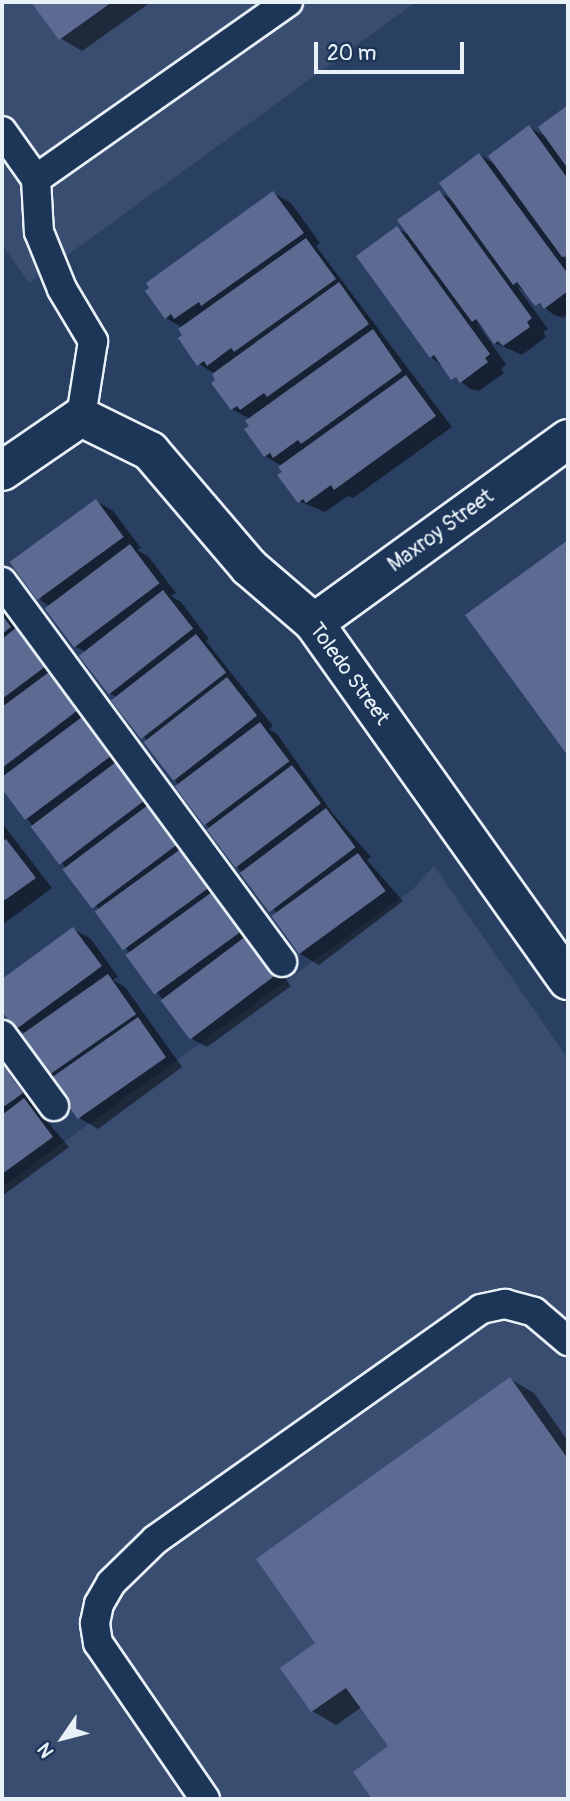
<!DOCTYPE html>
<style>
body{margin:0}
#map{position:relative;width:570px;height:1801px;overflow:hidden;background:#2a4063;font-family:Pangolin,sans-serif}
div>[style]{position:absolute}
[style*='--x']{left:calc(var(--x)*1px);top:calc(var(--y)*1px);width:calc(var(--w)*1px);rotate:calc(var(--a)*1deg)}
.built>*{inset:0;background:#394d71}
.shadow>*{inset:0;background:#0007}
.building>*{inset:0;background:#5d6a91;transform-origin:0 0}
.roads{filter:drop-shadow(2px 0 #e8f1f8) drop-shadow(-2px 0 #e8f1f8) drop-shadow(0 2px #e8f1f8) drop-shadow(0 -2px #e8f1f8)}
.lane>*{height:28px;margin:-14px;padding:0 14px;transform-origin:14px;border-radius:14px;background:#1d3557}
.street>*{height:38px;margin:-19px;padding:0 19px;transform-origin:19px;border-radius:19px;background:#1d3557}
span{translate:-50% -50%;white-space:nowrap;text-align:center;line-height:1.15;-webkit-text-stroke:7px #1d3557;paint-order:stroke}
.street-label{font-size:21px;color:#e8f1f8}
.frame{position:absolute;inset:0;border:4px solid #e8f1f8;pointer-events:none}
.north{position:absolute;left:28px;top:1703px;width:70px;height:70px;-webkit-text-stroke:5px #1d3557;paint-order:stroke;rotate:235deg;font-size:19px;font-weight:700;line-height:28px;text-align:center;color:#e8f1f8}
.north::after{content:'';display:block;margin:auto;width:24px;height:32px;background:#e8f1f8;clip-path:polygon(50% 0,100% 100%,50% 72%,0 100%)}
.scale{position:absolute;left:314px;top:42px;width:150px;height:32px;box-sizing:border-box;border:4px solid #e8f1f8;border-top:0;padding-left:9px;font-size:21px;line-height:24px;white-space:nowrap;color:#e8f1f8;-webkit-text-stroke:5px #1d3557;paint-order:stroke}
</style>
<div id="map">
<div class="built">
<div style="clip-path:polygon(2px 2px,416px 2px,29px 283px,2px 244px)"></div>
<div style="clip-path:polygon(434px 866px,568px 1059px,568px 1799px,2px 1799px,2px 1187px,413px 889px)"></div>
</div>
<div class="shadow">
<div style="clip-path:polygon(34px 2px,151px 2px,82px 51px,60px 38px)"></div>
<div style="clip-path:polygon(568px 107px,568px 258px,563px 255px,568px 263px,568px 313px,563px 318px,554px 315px,516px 285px,548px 329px,543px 332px,546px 337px,522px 355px,495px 343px,476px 322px,506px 364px,501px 369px,504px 373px,479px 391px,470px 389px,431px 357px,358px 257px,397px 228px,412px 237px,439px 192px,454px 201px,480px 155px,498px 166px,529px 127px,548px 138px,540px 128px)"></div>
<div style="clip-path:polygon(273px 193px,291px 203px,320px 243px,316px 246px,452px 427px,353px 498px,348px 496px,325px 512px,299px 501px,282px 466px,265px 456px,250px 419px,232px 409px,215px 374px,199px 364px,183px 328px,166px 318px)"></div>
<div style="clip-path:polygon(96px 501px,113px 511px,141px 548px,137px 550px,148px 556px,176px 593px,171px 596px,181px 602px,209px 639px,206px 641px,273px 726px,269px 729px,277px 734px,334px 815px,371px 857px,367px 860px,403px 901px,319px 965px,302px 955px,278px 915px,236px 866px,116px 697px,108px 692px,85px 652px,75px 646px,51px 607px,40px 600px)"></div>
<div style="clip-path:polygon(568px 542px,568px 753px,468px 615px)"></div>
<div style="clip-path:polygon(2px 604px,291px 986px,207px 1047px,189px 1037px,100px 911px,2px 787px)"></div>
<div style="clip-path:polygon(2px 823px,52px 888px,2px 925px)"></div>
<div style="clip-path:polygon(73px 929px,91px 939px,118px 977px,113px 980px,125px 987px,182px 1067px,98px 1129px,81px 1119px,23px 1038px,28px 1035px,16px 1028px,2px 1008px,2px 981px)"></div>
<div style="clip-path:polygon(2px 1053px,2px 1060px,12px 1066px,39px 1103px,34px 1106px,69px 1147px,2px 1196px)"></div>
<div style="clip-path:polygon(510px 1379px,534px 1393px,568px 1441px,568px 1799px,375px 1799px,355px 1772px,390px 1747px,362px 1707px,336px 1725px,312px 1711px,318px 1643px)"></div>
</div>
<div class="building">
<div style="clip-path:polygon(31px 2px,112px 2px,59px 40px)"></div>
<div style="clip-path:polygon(568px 105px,568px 169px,538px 127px)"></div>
<div style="clip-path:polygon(529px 125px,568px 179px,568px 256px,562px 257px,488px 156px)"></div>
<div style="clip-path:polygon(479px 153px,568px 274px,568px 291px,544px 309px,540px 303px,535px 306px,517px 282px,513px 285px,439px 183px)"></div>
<div style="clip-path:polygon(439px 190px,532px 318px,527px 322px,530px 327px,503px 346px,498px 341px,494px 344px,476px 319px,472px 322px,397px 220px)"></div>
<div style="clip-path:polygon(273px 191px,304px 233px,201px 306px,199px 302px,174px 319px,171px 314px,165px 319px,145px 291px,149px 288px,146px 283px)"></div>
<div style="clip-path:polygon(397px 226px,490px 354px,485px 358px,488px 362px,460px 383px,456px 377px,451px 380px,434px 355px,430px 358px,356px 256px)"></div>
<div style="clip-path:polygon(306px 238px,336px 279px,234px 352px,231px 348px,207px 366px,204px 361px,197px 366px,178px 338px,182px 335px,178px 329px)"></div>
<div style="clip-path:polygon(339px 282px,369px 324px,267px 397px,264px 393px,240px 410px,237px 406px,231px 410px,211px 383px,215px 380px,212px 374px)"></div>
<div style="clip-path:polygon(373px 329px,402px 371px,301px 444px,298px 440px,273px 458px,270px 453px,264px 457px,244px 429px,249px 426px,245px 421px)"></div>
<div style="clip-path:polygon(406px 375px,436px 416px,334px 490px,331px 485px,306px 503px,303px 499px,298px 503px,277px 475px,282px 472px,278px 467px)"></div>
<div style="left:96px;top:499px;width:47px;height:107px;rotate:54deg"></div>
<div style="clip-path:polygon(568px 540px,568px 756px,465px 615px)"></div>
<div style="left:130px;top:544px;width:49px;height:107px;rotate:53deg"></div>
<div style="left:163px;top:590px;width:49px;height:107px;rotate:52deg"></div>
<div style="clip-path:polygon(2px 615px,11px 627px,2px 634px)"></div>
<div style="clip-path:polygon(17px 627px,46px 666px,2px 699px,2px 639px)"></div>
<div style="left:196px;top:634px;width:49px;height:108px;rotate:52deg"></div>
<div style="clip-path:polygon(49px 672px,78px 710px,2px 768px,2px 707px)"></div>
<div style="left:227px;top:677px;width:49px;height:106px;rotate:52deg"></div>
<div style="clip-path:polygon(82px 717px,111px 756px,25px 820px,2px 789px,2px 777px)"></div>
<div style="left:260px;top:722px;width:49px;height:107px;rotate:53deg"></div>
<div style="left:116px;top:762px;width:48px;height:107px;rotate:53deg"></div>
<div style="left:292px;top:765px;width:48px;height:107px;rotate:53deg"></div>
<div style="left:148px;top:805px;width:49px;height:107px;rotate:53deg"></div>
<div style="left:326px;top:808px;width:49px;height:108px;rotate:53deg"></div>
<div style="clip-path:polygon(6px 839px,36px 878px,2px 902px,2px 842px)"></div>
<div style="left:182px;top:848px;width:48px;height:108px;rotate:54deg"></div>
<div style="left:358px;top:853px;width:47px;height:107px;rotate:54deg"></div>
<div style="left:212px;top:892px;width:49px;height:107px;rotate:54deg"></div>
<div style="clip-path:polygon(73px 927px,102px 966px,15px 1030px,2px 1011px,2px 979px)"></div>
<div style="left:246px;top:936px;width:49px;height:107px;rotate:53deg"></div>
<div style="left:108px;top:974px;width:49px;height:108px;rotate:55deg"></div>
<div style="left:138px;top:1017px;width:49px;height:108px;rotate:55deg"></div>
<div style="clip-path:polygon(2px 1064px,23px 1093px,2px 1108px)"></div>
<div style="clip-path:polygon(24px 1098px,53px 1137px,2px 1174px,2px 1115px)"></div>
<div style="clip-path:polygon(510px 1377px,568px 1459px,568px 1799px,372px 1799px,353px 1772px,388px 1746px,346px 1688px,311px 1712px,280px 1668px,315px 1643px,256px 1559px)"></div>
</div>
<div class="roads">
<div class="lane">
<div style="--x:2;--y:131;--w:59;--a:54.7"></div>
<div style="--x:36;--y:179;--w:53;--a:86.8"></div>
<div style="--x:39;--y:232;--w:61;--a:68"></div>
<div style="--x:62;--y:289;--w:61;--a:59.2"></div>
<div style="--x:93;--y:341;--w:77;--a:99"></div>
<div style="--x:36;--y:179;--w:308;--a:-35.1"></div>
<div style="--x:2;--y:582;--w:472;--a:53.6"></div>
<div style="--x:2;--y:1035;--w:88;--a:53.8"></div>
<div style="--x:205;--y:1799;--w:189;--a:-124.4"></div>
<div style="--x:98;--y:1643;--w:20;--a:-99"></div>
<div style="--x:95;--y:1623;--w:19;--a:-78"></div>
<div style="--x:99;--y:1604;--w:24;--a:-60"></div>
<div style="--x:111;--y:1583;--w:62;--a:-44.3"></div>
<div style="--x:155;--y:1540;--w:400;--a:-35.3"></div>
<div style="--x:481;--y:1309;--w:25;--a:-12"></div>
<div style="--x:505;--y:1304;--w:30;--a:15"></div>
<div style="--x:534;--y:1312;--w:45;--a:40.5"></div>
</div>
<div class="street">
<div style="--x:2;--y:471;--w:96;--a:-34.4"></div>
<div style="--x:81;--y:417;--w:77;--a:26.2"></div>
<div style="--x:150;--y:451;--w:153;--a:49.5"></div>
<div style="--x:249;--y:567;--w:86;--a:40.7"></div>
<div style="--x:314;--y:623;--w:438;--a:54.6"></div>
<div style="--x:314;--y:623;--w:314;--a:-35.9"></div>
</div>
</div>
<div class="street-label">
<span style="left:441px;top:531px;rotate:-36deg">Maxroy Street</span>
<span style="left:349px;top:674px;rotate:54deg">Toledo Street</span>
</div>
<div class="frame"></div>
<div class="north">N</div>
<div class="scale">20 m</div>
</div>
